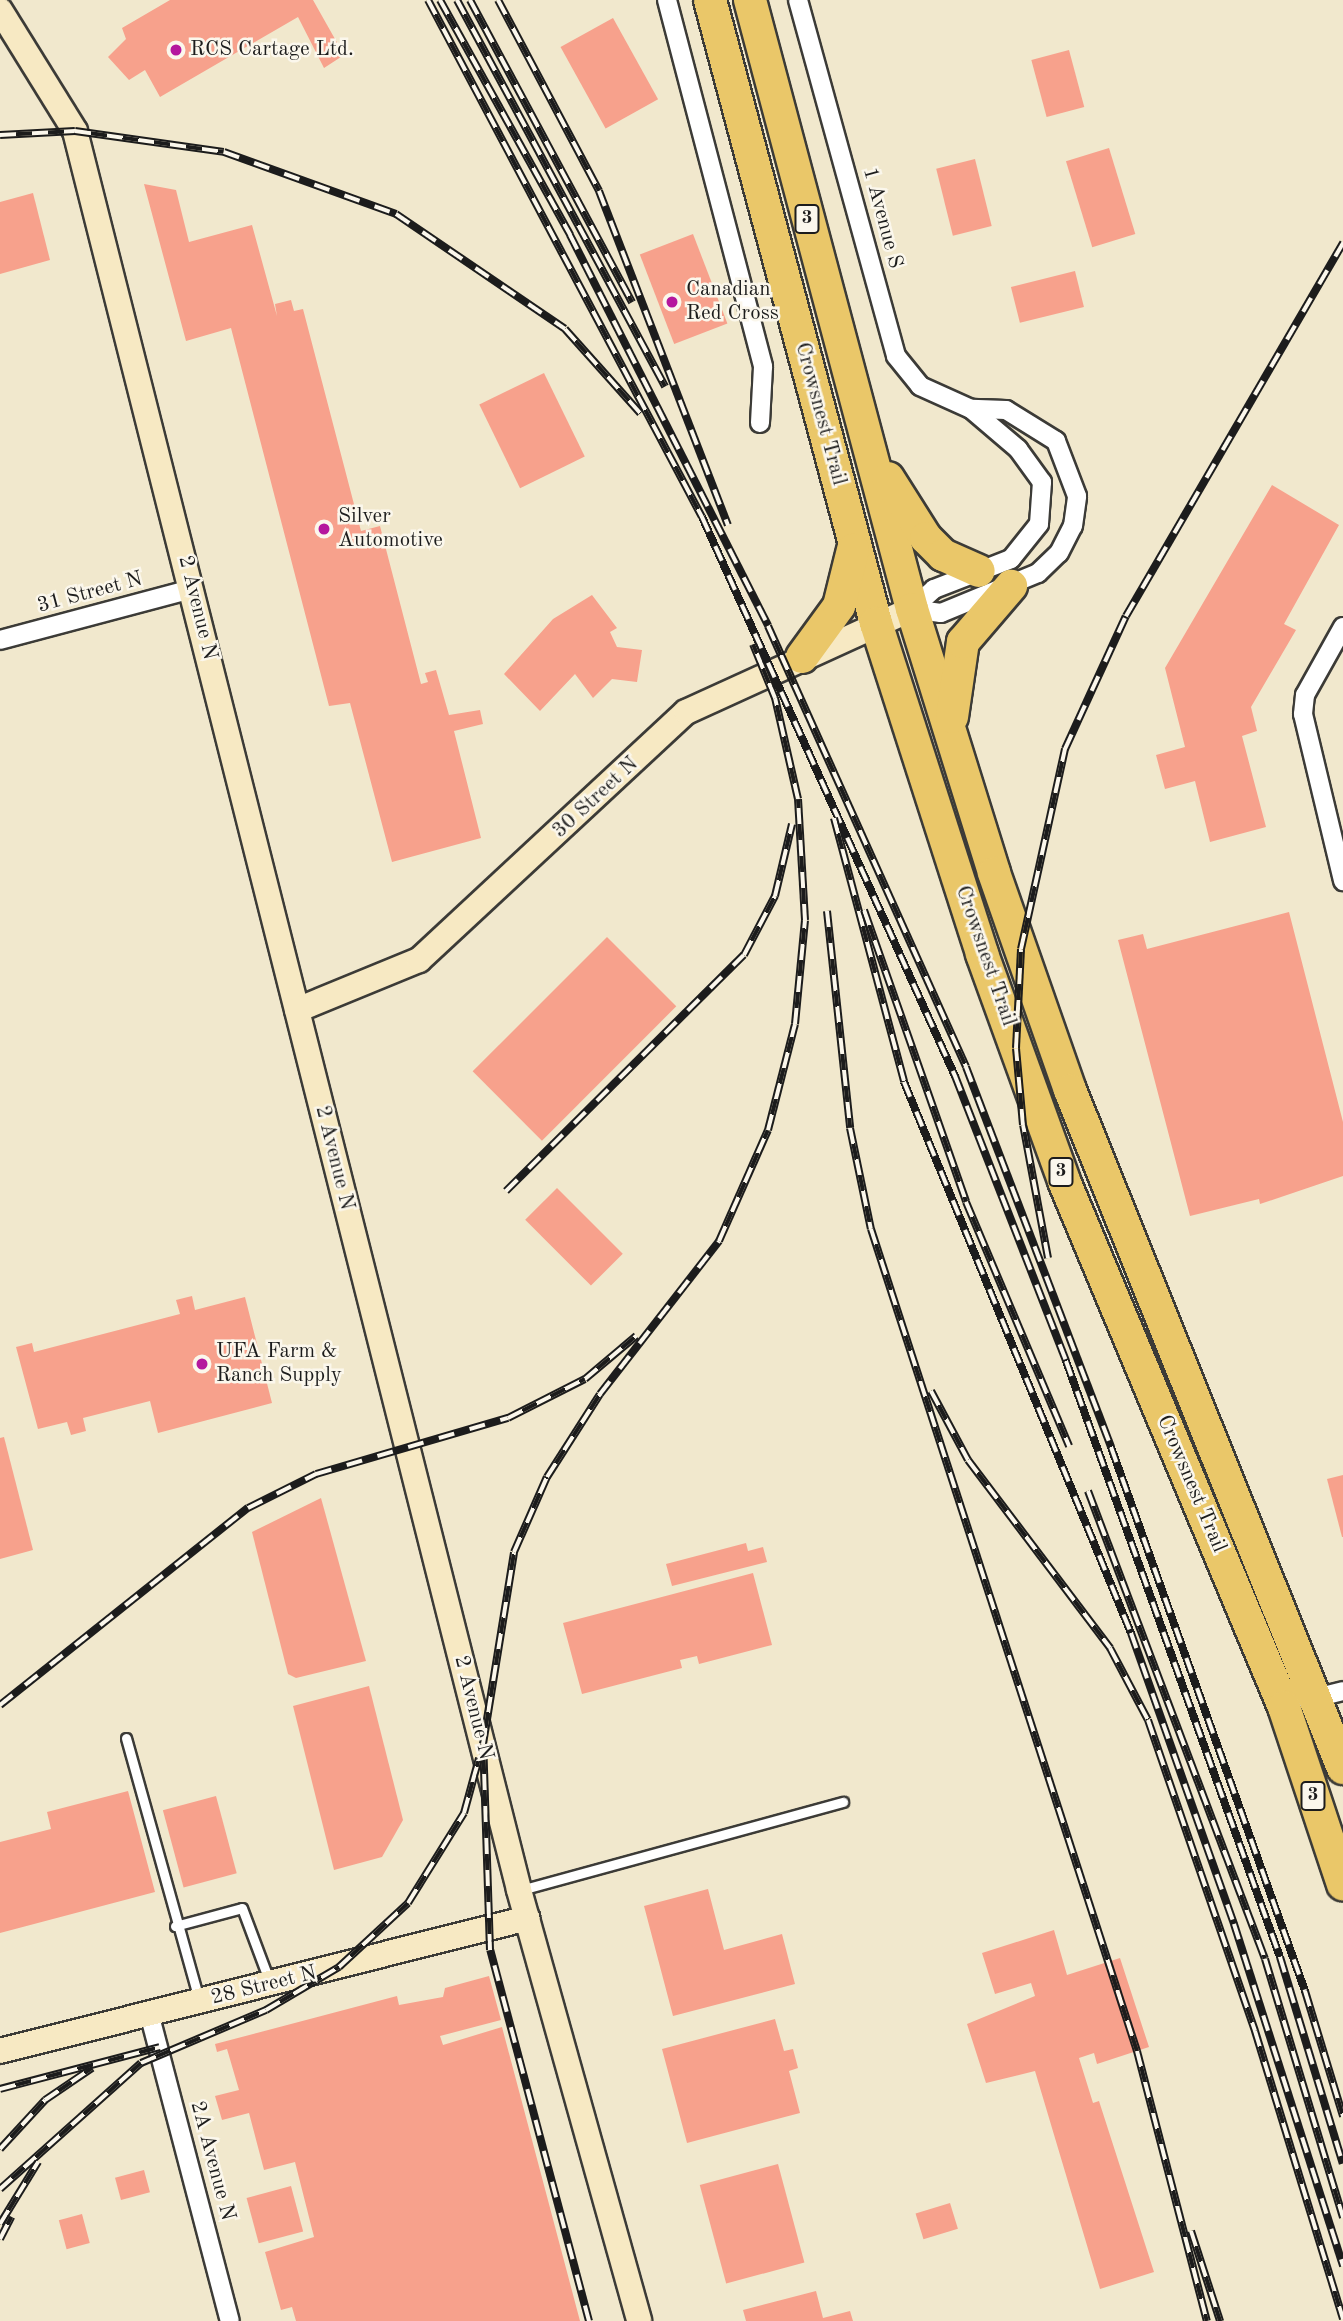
<!DOCTYPE html>
<style>
body{margin:0}
#map{position:relative;width:1343px;height:2321px;overflow:hidden;background:#f1e8cd;font-family:"Old Standard TT",serif}
div>[style]{position:absolute}
[style*='--x']{left:calc(var(--x)*1px);top:calc(var(--y)*1px);width:calc(var(--w)*1px);rotate:calc(var(--a)*1deg)}
.building>*{inset:0;background:#f7a18c;transform-origin:0 0}
.roads{filter:drop-shadow(2px 0 #3c3b37) drop-shadow(-2px 0 #3c3b37) drop-shadow(0 2px #3c3b37) drop-shadow(0 -2px #3c3b37)}
.lane>*{height:9px;margin:-4.5px;padding:0 4.5px;transform-origin:4.5px;border-radius:4.5px;background:#fff}
.street>*{height:18px;margin:-9px;padding:0 9px;transform-origin:9px;border-radius:9px;background:#fff}
.secondary>*{height:24px;margin:-12px;padding:0 12px;transform-origin:12px;border-radius:12px;background:#f7e9c3}
.highway>*{height:32px;margin:-16px;padding:0 16px;transform-origin:16px;border-radius:16px;background:#eac769}
.rail>*{height:8px;margin-top:-4px;transform-origin:0;background:repeating-linear-gradient(90deg,#fbf7ec 0 16px,#1c1c1c 0 32px);box-sizing:border-box;border-block:2px solid #1c1c1c}
.dots>*{width:19px;height:19px;translate:-50% -50%;box-sizing:border-box;border:4px solid #fbf7ec;border-radius:50%}
span{translate:-50% -50%;white-space:nowrap;text-align:center;line-height:1.15;-webkit-text-stroke:5px #fbf7ec;paint-order:stroke}
.shield-label span{padding:2px 5px;background:#fbf7ec;border:2px solid;border-radius:5px;-webkit-text-stroke-width:0}
.shield-label{font-size:19px;color:#1c1c1c;font-weight:700}
.poi-label{font-size:21px;color:#1c1c1c}
.left{translate:0 -50%;text-align:left}
.street-label{font-size:21px;color:#1c1c1c}
</style>
<div id="map">
<div class="building">
<div style="clip-path:polygon(170px 0,313px 0,344px 55px,324px 68px,298px 17px,160px 97px,145px 70px,129px 80px,108px 57px,126px 39px,122px 28px)"></div>
<div style="left:613px;top:18px;width:93px;height:60px;rotate:61deg"></div>
<div style="left:1069px;top:50px;width:59px;height:39px;rotate:75deg"></div>
<div style="left:1109px;top:148px;width:90px;height:45px;rotate:73deg"></div>
<div style="left:975px;top:159px;width:69px;height:40px;rotate:76deg"></div>
<div style="clip-path:polygon(144px 184px,176px 190px,189px 242px,252px 225px,277px 316px,275px 304px,291px 300px,294px 311px,303px 309px,361px 531px,380px 526px,421px 684px,428px 682px,425px 673px,436px 670px,449px 715px,480px 710px,483px 724px,454px 731px,481px 838px,392px 862px,350px 703px,329px 706px,231px 328px,186px 341px)"></div>
<div style="clip-path:polygon(33px 193px,50px 260px,0 274px,0 202px)"></div>
<div style="left:693px;top:234px;width:96px;height:57px;rotate:69deg"></div>
<div style="left:1075px;top:271px;width:37px;height:66px;rotate:76deg"></div>
<div style="left:544px;top:373px;width:93px;height:72px;rotate:64deg"></div>
<div style="clip-path:polygon(1272px 485px,1339px 525px,1284px 624px,1296px 630px,1251px 707px,1257px 731px,1242px 736px,1266px 827px,1210px 842px,1195px 781px,1165px 789px,1156px 755px,1185px 747px,1165px 668px)"></div>
<div style="clip-path:polygon(592px 595px,617px 628px,610px 632px,617px 647px,642px 650px,637px 682px,612px 679px,593px 698px,575px 674px,540px 711px,504px 674px,553px 619px)"></div>
<div style="clip-path:polygon(1289px 912px,1343px 1122px,1343px 1176px,1260px 1204px,1259px 1199px,1190px 1216px,1118px 940px,1143px 934px,1147px 949px)"></div>
<div style="left:607px;top:937px;width:98px;height:190px;rotate:45deg"></div>
<div style="left:557px;top:1188px;width:93px;height:45px;rotate:45deg"></div>
<div style="clip-path:polygon(192px 1296px,195px 1310px,245px 1297px,272px 1403px,158px 1433px,150px 1401px,83px 1418px,86px 1431px,71px 1435px,67px 1422px,38px 1429px,16px 1347px,32px 1343px,34px 1352px,180px 1314px,176px 1300px)"></div>
<div style="clip-path:polygon(4px 1437px,33px 1550px,0 1559px,0 1438px)"></div>
<div style="clip-path:polygon(1343px 1475px,1343px 1537px,1342px 1537px,1327px 1479px)"></div>
<div style="clip-path:polygon(321px 1498px,366px 1661px,296px 1678px,288px 1674px,252px 1532px)"></div>
<div style="clip-path:polygon(746px 1543px,748px 1551px,763px 1547px,767px 1562px,672px 1586px,666px 1564px)"></div>
<div style="clip-path:polygon(753px 1573px,772px 1645px,699px 1664px,697px 1656px,680px 1660px,682px 1668px,582px 1694px,563px 1623px)"></div>
<div style="clip-path:polygon(369px 1686px,403px 1820px,382px 1857px,334px 1870px,293px 1706px)"></div>
<div style="clip-path:polygon(128px 1791px,155px 1892px,0 1933px,0 1842px,51px 1829px,47px 1812px)"></div>
<div style="left:216px;top:1796px;width:80px;height:55px;rotate:75deg"></div>
<div style="clip-path:polygon(708px 1889px,724px 1950px,782px 1934px,795px 1984px,673px 2016px,644px 1906px)"></div>
<div style="clip-path:polygon(1054px 1930px,1067px 1975px,1120px 1958px,1149px 2047px,1097px 2064px,1094px 2053px,1079px 2058px,1093px 2103px,1099px 2101px,1154px 2272px,1100px 2289px,1035px 2071px,986px 2083px,967px 2024px,1035px 1996px,1031px 1983px,995px 1994px,982px 1953px)"></div>
<div style="clip-path:polygon(489px 1976px,501px 2020px,440px 2036px,443px 2045px,502px 2027px,580px 2321px,296px 2321px,292px 2307px,281px 2310px,265px 2252px,314px 2237px,295px 2162px,264px 2170px,249px 2113px,222px 2120px,215px 2096px,239px 2090px,227px 2049px,217px 2052px,215px 2044px,397px 1996px,399px 2005px,443px 1997px,445px 1988px)"></div>
<div style="clip-path:polygon(775px 2019px,784px 2051px,793px 2049px,798px 2068px,789px 2071px,800px 2113px,687px 2143px,662px 2049px)"></div>
<div style="left:778px;top:2164px;width:102px;height:81px;rotate:75deg"></div>
<div style="left:144px;top:2170px;width:23px;height:30px;rotate:75deg"></div>
<div style="left:291px;top:2186px;width:47px;height:46px;rotate:75deg"></div>
<div style="left:950px;top:2203px;width:27px;height:36px;rotate:73deg"></div>
<div style="left:82px;top:2214px;width:30px;height:24px;rotate:75deg"></div>
<div style="clip-path:polygon(816px 2291px,823px 2318px,850px 2311px,853px 2321px,746px 2321px,743px 2310px)"></div>
</div>
<div class="roads">
<div class="lane">
<div style="--x:126;--y:1738;--w:272;--a:74.4"></div>
<div style="--x:521;--y:1890;--w:334;--a:-15.3"></div>
<div style="--x:175;--y:1926;--w:69;--a:-15"></div>
<div style="--x:242;--y:1908;--w:80;--a:69.5"></div>
</div>
<div class="street">
<div style="--x:667;--y:0;--w:379;--a:75.3"></div>
<div style="--x:763;--y:367;--w:56;--a:93.1"></div>
<div style="--x:798;--y:0;--w:369;--a:74.6"></div>
<div style="--x:896;--y:356;--w:38;--a:51"></div>
<div style="--x:920;--y:386;--w:56;--a:24.3"></div>
<div style="--x:971;--y:409;--w:62;--a:40.4"></div>
<div style="--x:1018;--y:449;--w:41;--a:54"></div>
<div style="--x:1042;--y:482;--w:42;--a:94.1"></div>
<div style="--x:1039;--y:524;--w:45;--a:128.7"></div>
<div style="--x:1011;--y:559;--w:83;--a:158.7"></div>
<div style="--x:934;--y:589;--w:30;--a:138"></div>
<div style="--x:912;--y:609;--w:29;--a:8"></div>
<div style="--x:941;--y:613;--w:105;--a:-22.4"></div>
<div style="--x:1038;--y:573;--w:29;--a:-44"></div>
<div style="--x:1059;--y:553;--w:30;--a:-63"></div>
<div style="--x:1073;--y:526;--w:30;--a:-82"></div>
<div style="--x:1077;--y:496;--w:59;--a:-110.9"></div>
<div style="--x:1056;--y:441;--w:59;--a:-148.2"></div>
<div style="--x:1006;--y:410;--w:35;--a:-178"></div>
<div style="--x:1343;--y:627;--w:78;--a:119.2"></div>
<div style="--x:1305;--y:695;--w:19;--a:96"></div>
<div style="--x:1303;--y:714;--w:172;--a:76.5"></div>
<div style="--x:0;--y:640;--w:199;--a:-14.9"></div>
<div style="--x:1307;--y:1700;--w:37;--a:-14"></div>
<div style="--x:149;--y:2013;--w:318;--a:75.3"></div>
</div>
<div class="secondary">
<div style="--x:0;--y:10;--w:142;--a:58.2"></div>
<div style="--x:75;--y:131;--w:1814;--a:75.83"></div>
<div style="--x:519;--y:1890;--w:447;--a:74.4"></div>
<div style="--x:297;--y:1010;--w:132;--a:-22.3"></div>
<div style="--x:419;--y:960;--w:364;--a:-42.9"></div>
<div style="--x:686;--y:712;--w:248;--a:-24.5"></div>
<div style="--x:0;--y:2051;--w:544;--a:-14.14"></div>
</div>
<div class="highway">
<div style="--x:710;--y:0;--w:645;--a:75.08"></div>
<div style="--x:876;--y:623;--w:348;--a:72.2"></div>
<div style="--x:982;--y:954;--w:241;--a:70.1"></div>
<div style="--x:1064;--y:1181;--w:570;--a:67.3"></div>
<div style="--x:1284;--y:1707;--w:187;--a:71.6"></div>
<div style="--x:750;--y:0;--w:630;--a:75.1"></div>
<div style="--x:912;--y:609;--w:276;--a:72.7"></div>
<div style="--x:994;--y:873;--w:230;--a:70.7"></div>
<div style="--x:1070;--y:1090;--w:731;--a:68.07"></div>
<div style="--x:888;--y:478;--w:71;--a:57.7"></div>
<div style="--x:926;--y:538;--w:24;--a:45"></div>
<div style="--x:943;--y:555;--w:39;--a:24"></div>
<div style="--x:802;--y:657;--w:63;--a:-54"></div>
<div style="--x:839;--y:606;--w:58;--a:-76"></div>
<div style="--x:952;--y:717;--w:76;--a:-81.7"></div>
<div style="--x:963;--y:642;--w:74;--a:-49.4"></div>
</div>
</div>
<div class="rail">
<div style="--x:428;--y:0;--w:585;--a:62.08"></div>
<div style="--x:702;--y:517;--w:614;--a:65.65"></div>
<div style="--x:955;--y:1076;--w:306;--a:68.7"></div>
<div style="--x:1066;--y:1361;--w:633;--a:70.25"></div>
<div style="--x:1280;--y:1957;--w:216;--a:73.1"></div>
<div style="--x:440;--y:0;--w:269;--a:61"></div>
<div style="--x:570;--y:235;--w:438;--a:63.1"></div>
<div style="--x:768;--y:626;--w:483;--a:65.8"></div>
<div style="--x:966;--y:1067;--w:407;--a:69.1"></div>
<div style="--x:1111;--y:1447;--w:578;--a:70.37"></div>
<div style="--x:1305;--y:1991;--w:131;--a:73.1"></div>
<div style="--x:457;--y:0;--w:439;--a:61.7"></div>
<div style="--x:470;--y:0;--w:343;--a:61.8"></div>
<div style="--x:498;--y:0;--w:216;--a:62.1"></div>
<div style="--x:599;--y:191;--w:358;--a:68.9"></div>
<div style="--x:0;--y:135;--w:75;--a:-3.1"></div>
<div style="--x:75;--y:131;--w:150;--a:8"></div>
<div style="--x:224;--y:152;--w:183;--a:19.8"></div>
<div style="--x:396;--y:214;--w:204;--a:34.2"></div>
<div style="--x:565;--y:329;--w:113;--a:48.2"></div>
<div style="--x:834;--y:818;--w:273;--a:75.1"></div>
<div style="--x:904;--y:1082;--w:596;--a:67.61"></div>
<div style="--x:1131;--y:1633;--w:309;--a:70.5"></div>
<div style="--x:1234;--y:1924;--w:359;--a:72.3"></div>
<div style="--x:864;--y:910;--w:309;--a:70.7"></div>
<div style="--x:966;--y:1202;--w:265;--a:67.1"></div>
<div style="--x:827;--y:911;--w:218;--a:83.9"></div>
<div style="--x:850;--y:1128;--w:103;--a:78.3"></div>
<div style="--x:871;--y:1229;--w:864;--a:72.07"></div>
<div style="--x:1137;--y:2051;--w:279;--a:75.5"></div>
<div style="--x:506;--y:1191;--w:335;--a:-44.8"></div>
<div style="--x:744;--y:955;--w:67;--a:-62.3"></div>
<div style="--x:775;--y:896;--w:74;--a:-76.7"></div>
<div style="--x:1048;--y:1258;--w:135;--a:-100.6"></div>
<div style="--x:1023;--y:1125;--w:77;--a:-95.2"></div>
<div style="--x:1016;--y:1048;--w:99;--a:-87.1"></div>
<div style="--x:1021;--y:949;--w:205;--a:-77.6"></div>
<div style="--x:1065;--y:749;--w:146;--a:-65.4"></div>
<div style="--x:1126;--y:616;--w:432;--a:-59.8"></div>
<div style="--x:931;--y:1391;--w:78;--a:61.8"></div>
<div style="--x:968;--y:1460;--w:236;--a:52.9"></div>
<div style="--x:1110;--y:1648;--w:81;--a:62.2"></div>
<div style="--x:1148;--y:1720;--w:329;--a:71"></div>
<div style="--x:1255;--y:2031;--w:301;--a:73"></div>
<div style="--x:1088;--y:1491;--w:500;--a:69.28"></div>
<div style="--x:1265;--y:1959;--w:270;--a:73.2"></div>
<div style="--x:0;--y:1705;--w:317;--a:-38.5"></div>
<div style="--x:248;--y:1508;--w:76;--a:-26.6"></div>
<div style="--x:316;--y:1474;--w:200;--a:-16.3"></div>
<div style="--x:508;--y:1418;--w:86;--a:-26.9"></div>
<div style="--x:585;--y:1379;--w:67;--a:-40.1"></div>
<div style="--x:0;--y:2089;--w:165;--a:-14.7"></div>
<div style="--x:0;--y:2149;--w:67;--a:-47.4"></div>
<div style="--x:45;--y:2100;--w:57;--a:-34.2"></div>
<div style="--x:0;--y:2189;--w:189;--a:-41.8"></div>
<div style="--x:141;--y:2063;--w:136;--a:-23"></div>
<div style="--x:266;--y:2010;--w:85;--a:-30.5"></div>
<div style="--x:339;--y:1967;--w:94;--a:-42.8"></div>
<div style="--x:408;--y:1903;--w:106;--a:-58.1"></div>
<div style="--x:464;--y:1813;--w:57;--a:-74.7"></div>
<div style="--x:0;--y:2224;--w:73;--a:-58.5"></div>
<div style="--x:1191;--y:2231;--w:95;--a:72.1"></div>
<div style="--x:0;--y:2239;--w:25;--a:-63"></div>
<div style="--x:589;--y:2321;--w:384;--a:-104.9"></div>
<div style="--x:490;--y:1950;--w:206;--a:-91.9"></div>
<div style="--x:483;--y:1744;--w:194;--a:-80.8"></div>
<div style="--x:514;--y:1552;--w:82;--a:-66.3"></div>
<div style="--x:547;--y:1477;--w:98;--a:-57.4"></div>
<div style="--x:600;--y:1394;--w:194;--a:-52.1"></div>
<div style="--x:719;--y:1241;--w:121;--a:-66.2"></div>
<div style="--x:768;--y:1130;--w:109;--a:-75.7"></div>
<div style="--x:795;--y:1024;--w:104;--a:-84.5"></div>
<div style="--x:805;--y:920;--w:121;--a:-93.3"></div>
<div style="--x:798;--y:799;--w:104;--a:-102.8"></div>
<div style="--x:775;--y:698;--w:58;--a:-112.2"></div>
</div>
<div class="dots">
<div style="left:176px;top:50px;background:#b5179e"></div>
<div style="left:672px;top:302px;background:#b5179e"></div>
<div style="left:324px;top:529px;background:#b5179e"></div>
<div style="left:202px;top:1364px;background:#b5179e"></div>
</div>
<div class="shield-label">
<span style="left:807px;top:219px">3</span>
<span style="left:1061px;top:1172px">3</span>
<span style="left:1313px;top:1796px">3</span>
</div>
<div class="poi-label">
<span class="left" style="left:190px;top:50px">RCS Cartage Ltd.</span>
<span class="left" style="left:686px;top:302px">Canadian<br>Red Cross</span>
<span class="left" style="left:338px;top:529px">Silver<br>Automotive</span>
<span class="left" style="left:216px;top:1364px">UFA Farm &amp;<br>Ranch Supply</span>
</div>
<div class="street-label">
<span style="left:882px;top:218px;rotate:75deg">1 Avenue S</span>
<span style="left:820px;top:414px;rotate:75deg">Crowsnest Trail</span>
<span style="left:90px;top:593px;rotate:-15deg">31 Street N</span>
<span style="left:197px;top:608px;rotate:76deg">2 Avenue N</span>
<span style="left:596px;top:798px;rotate:-43deg">30 Street N</span>
<span style="left:985px;top:956px;rotate:71deg">Crowsnest Trail</span>
<span style="left:334px;top:1158px;rotate:76deg">2 Avenue N</span>
<span style="left:1191px;top:1484px;rotate:67deg">Crowsnest Trail</span>
<span style="left:473px;top:1708px;rotate:76deg">2 Avenue N</span>
<span style="left:264px;top:1986px;rotate:-14deg">28 Street N</span>
<span style="left:212px;top:2161px;rotate:75deg">2A Avenue N</span>
</div>
</div>
